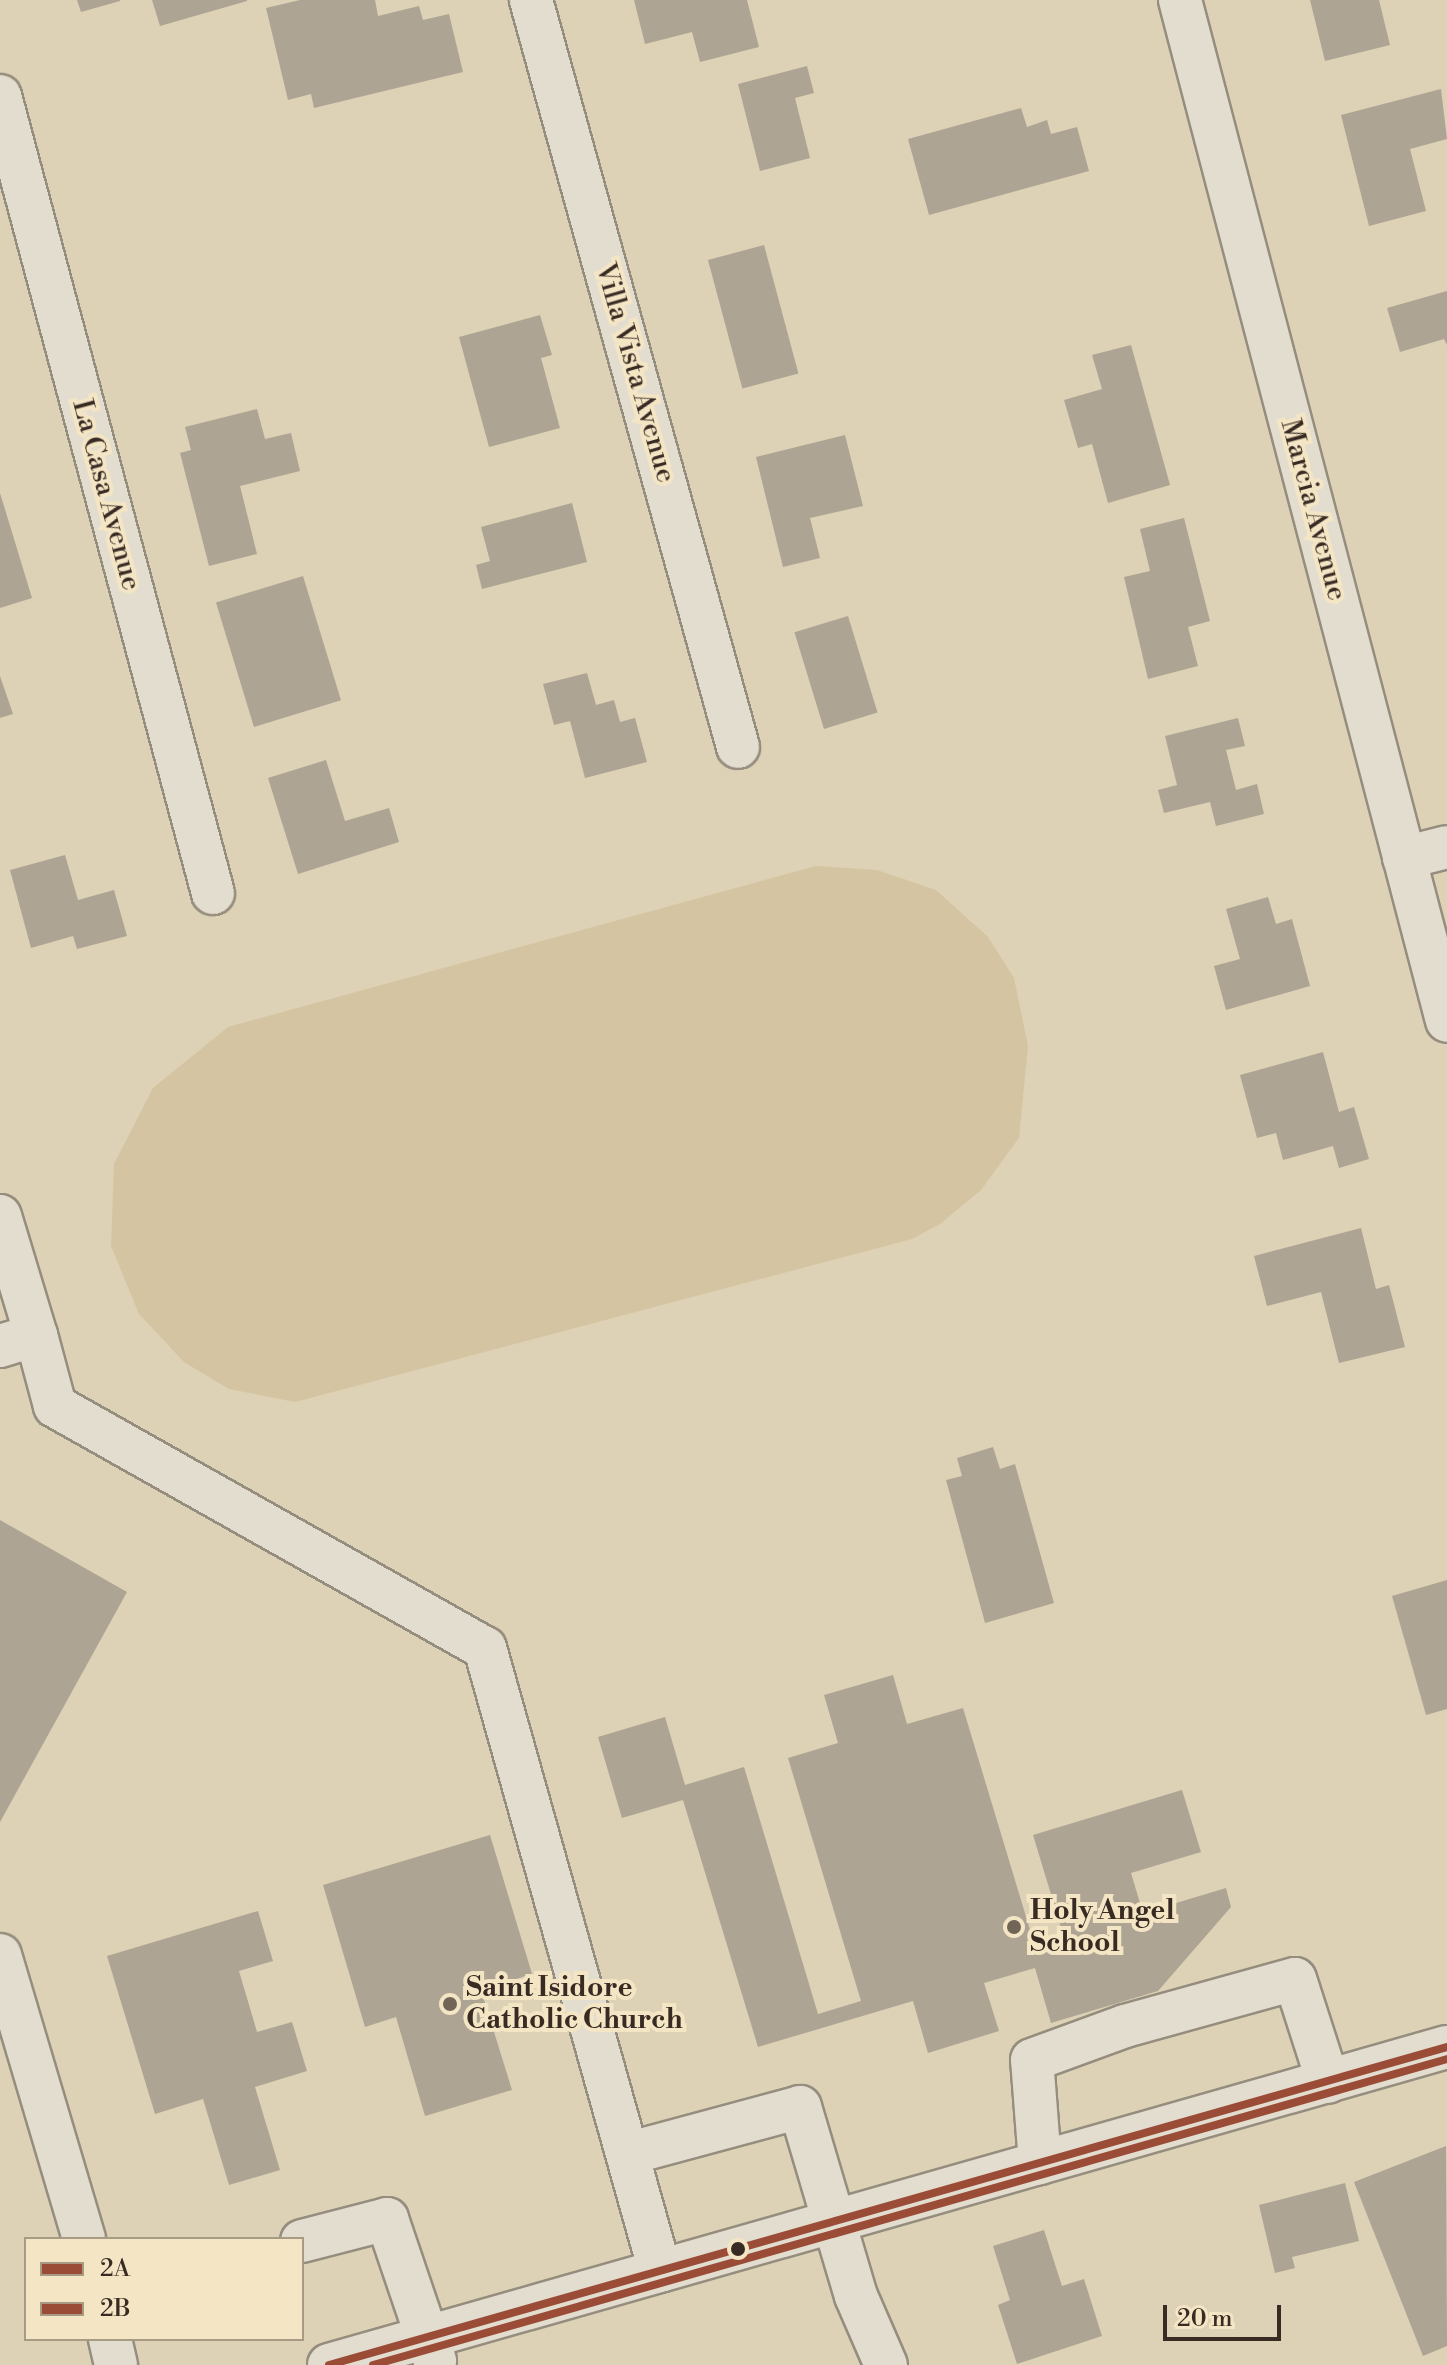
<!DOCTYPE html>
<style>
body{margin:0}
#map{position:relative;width:1447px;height:2365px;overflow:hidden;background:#ddd1b6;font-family:"Libre Bodoni",serif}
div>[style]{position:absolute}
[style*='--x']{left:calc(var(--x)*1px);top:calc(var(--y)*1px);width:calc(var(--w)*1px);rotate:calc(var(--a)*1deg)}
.green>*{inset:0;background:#d5c4a1}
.building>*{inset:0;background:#aea493;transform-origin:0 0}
.roads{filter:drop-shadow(2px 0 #958d7d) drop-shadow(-2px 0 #958d7d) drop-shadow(0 2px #958d7d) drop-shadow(0 -2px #958d7d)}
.minor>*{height:42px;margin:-21px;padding:0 21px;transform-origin:21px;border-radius:21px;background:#e3ddd0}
.bus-1>*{height:8px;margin:-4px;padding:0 4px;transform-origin:4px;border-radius:4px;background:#9a4c36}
.bus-2>*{height:8px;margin:-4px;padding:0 4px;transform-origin:4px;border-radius:4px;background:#9a4c36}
.dots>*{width:22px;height:22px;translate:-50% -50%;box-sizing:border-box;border:4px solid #f4e5c4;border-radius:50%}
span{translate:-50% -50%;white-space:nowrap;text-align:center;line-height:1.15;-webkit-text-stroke:8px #f4e5c4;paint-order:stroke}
.street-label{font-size:28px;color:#372b24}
.poi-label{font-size:28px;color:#372b24;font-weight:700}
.left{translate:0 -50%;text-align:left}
.legend{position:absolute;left:24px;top:2237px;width:280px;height:104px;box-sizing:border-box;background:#f4e5c4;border:2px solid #a89b84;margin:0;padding:10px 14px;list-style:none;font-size:24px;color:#372b24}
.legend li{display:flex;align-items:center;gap:16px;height:40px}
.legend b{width:40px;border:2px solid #a89b84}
.scale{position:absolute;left:1163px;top:2305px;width:118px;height:36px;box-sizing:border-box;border:4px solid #372b24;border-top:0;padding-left:10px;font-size:24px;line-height:28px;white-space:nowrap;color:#372b24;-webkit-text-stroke:6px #f4e5c4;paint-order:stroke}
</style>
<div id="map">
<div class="green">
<div style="clip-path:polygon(816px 866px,877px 870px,936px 890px,988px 937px,1014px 978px,1028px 1046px,1019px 1138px,981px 1190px,940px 1224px,912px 1239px,295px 1402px,229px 1389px,184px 1362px,139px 1314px,111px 1246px,114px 1164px,153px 1088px,228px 1027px)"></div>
</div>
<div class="building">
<div style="clip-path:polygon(77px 0,120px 0,120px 1px,81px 12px)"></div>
<div style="clip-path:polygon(152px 0,247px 0,247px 1px,160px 26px)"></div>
<div style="clip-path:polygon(300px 0,375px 0,378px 16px,419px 6px,423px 20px,449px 14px,463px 72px,314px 108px,311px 94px,288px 100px,266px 8px)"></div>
<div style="clip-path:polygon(634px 0,747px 0,759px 47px,700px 62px,692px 32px,645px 44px)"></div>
<div style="clip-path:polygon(1310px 0,1379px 0,1390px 45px,1325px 61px)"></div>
<div style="clip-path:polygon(807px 66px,814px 93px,795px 98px,810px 158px,760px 171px,738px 84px)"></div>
<div style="clip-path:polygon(1441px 89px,1447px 139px,1410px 149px,1426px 211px,1369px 226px,1341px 115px)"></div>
<div style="clip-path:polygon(1021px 108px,1027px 127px,1047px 120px,1051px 134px,1077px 127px,1089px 171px,929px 215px,908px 139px)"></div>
<div style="left:764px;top:245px;width:133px;height:58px;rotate:75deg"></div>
<div style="clip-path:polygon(1447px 291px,1447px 345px,1444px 339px,1400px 352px,1387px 308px)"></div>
<div style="clip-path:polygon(540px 315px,552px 355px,541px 358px,560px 428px,489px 447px,459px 337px)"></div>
<div style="clip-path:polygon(1131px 345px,1170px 485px,1108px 503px,1092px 444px,1078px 448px,1064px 400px,1102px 389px,1092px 355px)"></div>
<div style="clip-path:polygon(257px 409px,265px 439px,291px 433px,300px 471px,240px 486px,257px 554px,209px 566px,180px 453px,191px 450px,185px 427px)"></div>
<div style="clip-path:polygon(845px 435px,863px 506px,810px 518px,820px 558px,783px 567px,756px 457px)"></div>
<div style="clip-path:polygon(0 493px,32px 598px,0 608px)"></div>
<div style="clip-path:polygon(572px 503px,587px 562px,482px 589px,476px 565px,490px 561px,481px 527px)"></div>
<div style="clip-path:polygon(1184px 518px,1210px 621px,1188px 627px,1198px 666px,1148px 679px,1124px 577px,1150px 571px,1140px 529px)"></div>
<div style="left:303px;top:576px;width:130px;height:91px;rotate:73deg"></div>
<div style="left:848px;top:616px;width:101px;height:56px;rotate:73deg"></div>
<div style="clip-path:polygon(587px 673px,596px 705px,614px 700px,620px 722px,635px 718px,647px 762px,585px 778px,570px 721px,554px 725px,543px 684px)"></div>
<div style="clip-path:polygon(0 676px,13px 714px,0 718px)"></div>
<div style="clip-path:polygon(1238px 718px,1245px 746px,1226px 750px,1236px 790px,1257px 784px,1264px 814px,1216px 826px,1210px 802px,1164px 813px,1158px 790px,1177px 785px,1165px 736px)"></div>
<div style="clip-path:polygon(326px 760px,345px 821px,389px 808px,399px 842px,298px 874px,268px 778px)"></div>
<div style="clip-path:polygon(65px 855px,78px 900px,114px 890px,127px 936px,77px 949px,73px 936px,31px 948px,10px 870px)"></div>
<div style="clip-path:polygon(1268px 897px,1276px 924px,1292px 919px,1310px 986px,1226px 1010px,1214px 966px,1240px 959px,1226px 909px)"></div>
<div style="clip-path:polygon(1323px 1052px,1339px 1112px,1354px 1107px,1369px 1159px,1339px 1168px,1333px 1146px,1283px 1160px,1276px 1133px,1257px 1138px,1240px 1075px)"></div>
<div style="clip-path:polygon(1361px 1228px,1376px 1289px,1389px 1285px,1405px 1347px,1339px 1363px,1321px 1292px,1267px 1306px,1254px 1256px)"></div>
<div style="clip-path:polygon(993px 1447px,1000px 1469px,1015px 1464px,1054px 1603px,985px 1623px,946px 1480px,962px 1476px,957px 1458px)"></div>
<div style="clip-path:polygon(0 1520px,127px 1592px,0 1822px)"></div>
<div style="clip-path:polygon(1447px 1580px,1447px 1709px,1426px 1715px,1392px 1596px)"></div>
<div style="clip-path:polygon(893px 1675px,907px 1724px,963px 1708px,1037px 1953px,1066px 1944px,1033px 1835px,1182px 1790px,1201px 1852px,1131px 1873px,1143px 1913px,1226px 1888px,1231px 1907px,1158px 1991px,1051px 2023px,1035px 1968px,984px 1983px,999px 2031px,928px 2053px,913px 2001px,758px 2047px,683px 1800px,622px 1818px,598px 1737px,665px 1717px,685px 1785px,744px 1767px,818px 2014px,861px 2001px,788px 1758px,838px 1743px,824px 1695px)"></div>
<div style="clip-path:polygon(490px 1835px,532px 1974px,481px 1990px,512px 2090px,425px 2116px,396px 2017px,365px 2027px,323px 1885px)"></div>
<div style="clip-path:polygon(258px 1911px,273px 1961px,239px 1971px,257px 2032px,292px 2022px,307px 2071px,255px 2087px,280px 2170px,229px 2185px,203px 2099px,155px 2114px,107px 1956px)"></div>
<div style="clip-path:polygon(1446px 2146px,1447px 2346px,1423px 2356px,1354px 2182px)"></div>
<div style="clip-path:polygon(1345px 2183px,1359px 2241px,1292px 2257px,1295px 2268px,1275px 2273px,1259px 2205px)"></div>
<div style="clip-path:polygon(1044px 2230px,1062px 2286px,1084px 2279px,1102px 2336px,1017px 2364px,998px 2305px,1010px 2300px,993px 2246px)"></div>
</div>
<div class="roads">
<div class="minor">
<div style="--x:531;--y:0;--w:775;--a:74.51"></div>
<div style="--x:1180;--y:0;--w:1055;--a:75.34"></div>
<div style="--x:0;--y:96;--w:825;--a:75.04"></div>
<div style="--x:1404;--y:858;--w:44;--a:-14.3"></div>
<div style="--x:0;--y:1216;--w:124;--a:73.2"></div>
<div style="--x:36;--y:1335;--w:38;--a:163"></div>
<div style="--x:36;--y:1335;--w:73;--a:75"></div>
<div style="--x:55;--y:1406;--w:493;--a:29.4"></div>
<div style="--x:485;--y:1648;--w:647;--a:74.31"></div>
<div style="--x:0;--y:1955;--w:296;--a:73.5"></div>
<div style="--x:630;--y:2153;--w:176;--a:-15.1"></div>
<div style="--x:800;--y:2107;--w:197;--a:73.5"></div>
<div style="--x:856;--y:2296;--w:75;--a:66.5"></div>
<div style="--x:1040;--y:2163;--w:103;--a:-94.4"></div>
<div style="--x:1032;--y:2060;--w:99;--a:-20.1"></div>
<div style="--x:1125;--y:2026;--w:176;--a:-15.5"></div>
<div style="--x:1295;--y:1979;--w:108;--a:72.2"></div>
<div style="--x:302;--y:2241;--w:88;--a:-14.5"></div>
<div style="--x:387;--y:2219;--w:150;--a:71.3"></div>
<div style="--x:110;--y:2339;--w:27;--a:77"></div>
<div style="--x:329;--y:2365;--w:1162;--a:-15.88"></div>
</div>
</div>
<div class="bus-1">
<div style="--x:329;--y:2365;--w:1162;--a:-15.88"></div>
</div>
<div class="bus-2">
<div style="--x:373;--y:2365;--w:1117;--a:-15.9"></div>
</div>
<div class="dots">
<div style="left:1014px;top:1927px;background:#716557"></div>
<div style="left:450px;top:2004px;background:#716557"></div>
<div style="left:738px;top:2249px;background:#372b24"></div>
</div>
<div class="street-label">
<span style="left:635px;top:373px;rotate:74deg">Villa Vista Avenue</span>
<span style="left:106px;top:495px;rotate:75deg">La Casa Avenue</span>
<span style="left:1313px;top:510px;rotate:75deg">Marcia Avenue</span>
</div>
<div class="poi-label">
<span class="left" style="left:1030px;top:1927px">Holy Angel<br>School</span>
<span class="left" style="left:466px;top:2004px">Saint Isidore<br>Catholic Church</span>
</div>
<ul class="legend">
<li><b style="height:10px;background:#9a4c36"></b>2A</li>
<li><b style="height:10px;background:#9a4c36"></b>2B</li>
</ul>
<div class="scale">20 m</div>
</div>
